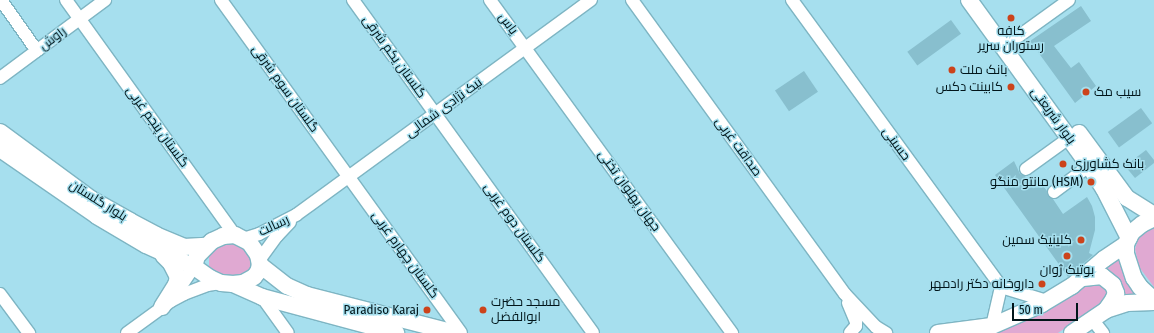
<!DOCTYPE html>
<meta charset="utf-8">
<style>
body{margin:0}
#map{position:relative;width:1154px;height:333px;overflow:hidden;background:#a6dfee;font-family:"Fira Sans Condensed",Cairo,sans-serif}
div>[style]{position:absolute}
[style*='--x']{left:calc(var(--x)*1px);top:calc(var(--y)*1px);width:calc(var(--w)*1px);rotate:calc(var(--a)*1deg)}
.green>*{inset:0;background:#e0a9d2}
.building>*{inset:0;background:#88bfce;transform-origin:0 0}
.roads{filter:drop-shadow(1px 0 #7eb5c3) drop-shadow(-1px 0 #7eb5c3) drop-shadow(0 1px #7eb5c3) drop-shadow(0 -1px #7eb5c3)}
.minor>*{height:12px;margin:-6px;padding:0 6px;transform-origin:6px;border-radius:6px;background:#fff}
.major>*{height:16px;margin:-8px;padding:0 8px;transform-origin:8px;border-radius:8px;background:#fff}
.dots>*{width:11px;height:11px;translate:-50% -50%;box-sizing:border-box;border:2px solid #a6dfee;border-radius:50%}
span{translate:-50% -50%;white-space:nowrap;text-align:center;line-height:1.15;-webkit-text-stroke:3px #a6dfee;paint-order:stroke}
.street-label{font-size:13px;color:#01151a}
.poi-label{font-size:13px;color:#01151a}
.left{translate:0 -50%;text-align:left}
.right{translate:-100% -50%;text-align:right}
.scale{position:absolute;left:1012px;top:303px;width:66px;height:18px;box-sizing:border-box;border:2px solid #01151a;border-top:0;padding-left:5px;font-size:12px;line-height:14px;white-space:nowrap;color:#01151a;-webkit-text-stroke:3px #a6dfee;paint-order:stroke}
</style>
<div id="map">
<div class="green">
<div style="clip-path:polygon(1154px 227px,1154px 287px,1139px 267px,1135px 249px,1139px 236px,1145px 230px)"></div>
<div style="clip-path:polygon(218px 242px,245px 243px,252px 263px,250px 271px,239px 281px,213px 274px,209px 268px,209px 253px)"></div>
<div style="clip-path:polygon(1120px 252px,1120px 265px,1125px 275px,1144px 295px,1117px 302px,1102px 270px)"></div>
<div style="clip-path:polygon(1096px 282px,1105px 287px,1108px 295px,1103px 303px,1058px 333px,965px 333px,1081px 286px)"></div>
</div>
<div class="building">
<div style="clip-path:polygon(1081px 6px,1091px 21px,1054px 46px,1071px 68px,1079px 62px,1096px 86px,1075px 103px,1030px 41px)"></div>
<div style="left:951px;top:20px;width:17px;height:54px;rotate:54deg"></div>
<div style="left:804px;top:71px;width:25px;height:35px;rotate:56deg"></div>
<div style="left:1141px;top:108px;width:19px;height:41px;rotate:54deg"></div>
<div style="clip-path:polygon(1146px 150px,1154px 160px,1154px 163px,1135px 178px,1125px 166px)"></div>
<div style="clip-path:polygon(1014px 161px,1020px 174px,1025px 176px,1034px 188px,1041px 183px,1047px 191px,1048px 196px,1053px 199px,1063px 214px,1087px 197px,1092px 206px,1095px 217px,1095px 230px,1089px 253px,1093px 255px,1068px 277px,995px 175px)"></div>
</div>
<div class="roads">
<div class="minor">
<div style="--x:1;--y:0;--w:62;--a:54.8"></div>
<div style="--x:66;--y:0;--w:289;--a:54.3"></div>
<div style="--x:221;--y:0;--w:410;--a:54.2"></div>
<div style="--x:353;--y:0;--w:410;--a:54.2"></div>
<div style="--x:490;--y:0;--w:412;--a:54"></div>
<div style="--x:632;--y:0;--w:363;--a:54.1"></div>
<div style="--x:845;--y:294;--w:45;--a:46.8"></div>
<div style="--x:876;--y:327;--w:12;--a:31"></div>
<div style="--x:792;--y:0;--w:355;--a:53.9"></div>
<div style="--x:1012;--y:41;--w:70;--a:-35.7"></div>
<div style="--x:0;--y:78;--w:131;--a:-36.6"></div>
<div style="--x:1026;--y:169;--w:53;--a:-35.8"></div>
<div style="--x:1054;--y:192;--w:44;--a:-36.6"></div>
<div style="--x:243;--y:239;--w:17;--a:-17"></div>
<div style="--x:259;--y:234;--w:42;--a:-27.2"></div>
<div style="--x:296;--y:215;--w:365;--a:-36.1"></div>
<div style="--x:260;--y:259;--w:29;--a:-54"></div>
<div style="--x:277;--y:236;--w:19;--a:-47"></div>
<div style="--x:1001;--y:287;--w:48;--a:16.9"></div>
<div style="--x:177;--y:292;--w:30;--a:-56"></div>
<div style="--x:0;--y:294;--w:49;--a:53.4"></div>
<div style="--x:262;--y:297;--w:44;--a:54.2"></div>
<div style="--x:848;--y:303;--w:21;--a:67"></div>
<div style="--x:856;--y:322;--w:4;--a:90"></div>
<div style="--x:856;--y:326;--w:9;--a:131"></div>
<div style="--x:1092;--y:319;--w:18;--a:52"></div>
<div style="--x:992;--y:326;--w:40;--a:-77"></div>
<div style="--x:127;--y:333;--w:54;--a:-36"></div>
<div style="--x:171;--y:301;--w:15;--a:-28"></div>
<div style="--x:184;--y:294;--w:25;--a:-21"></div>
<div style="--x:207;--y:285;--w:14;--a:-8"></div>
</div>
<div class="major">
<div style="--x:969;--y:0;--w:205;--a:54.1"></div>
<div style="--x:1089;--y:166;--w:27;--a:57"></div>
<div style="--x:1104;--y:189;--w:55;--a:63"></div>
<div style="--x:0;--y:132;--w:113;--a:36.4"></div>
<div style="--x:91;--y:199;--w:45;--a:29.4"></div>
<div style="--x:130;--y:221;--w:30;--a:28"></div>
<div style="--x:156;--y:235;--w:30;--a:23"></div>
<div style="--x:184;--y:247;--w:22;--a:-3"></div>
<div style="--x:1079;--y:133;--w:81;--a:53.6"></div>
<div style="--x:1127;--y:198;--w:32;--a:32"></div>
<div style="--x:0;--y:149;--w:118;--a:34.6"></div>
<div style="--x:97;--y:216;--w:57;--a:30.6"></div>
<div style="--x:146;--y:245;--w:53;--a:24.6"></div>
<div style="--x:1154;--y:218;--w:13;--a:153"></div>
<div style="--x:1142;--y:224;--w:13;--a:141"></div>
<div style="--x:1132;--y:232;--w:13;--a:117"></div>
<div style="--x:1126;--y:244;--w:10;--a:90"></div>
<div style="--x:1126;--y:254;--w:25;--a:72"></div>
<div style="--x:1134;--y:278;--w:11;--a:56"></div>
<div style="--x:1140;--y:287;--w:19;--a:43"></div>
<div style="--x:235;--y:235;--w:16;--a:27"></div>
<div style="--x:249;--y:242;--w:16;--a:55"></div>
<div style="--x:258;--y:255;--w:10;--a:79"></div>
<div style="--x:260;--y:265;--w:7;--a:106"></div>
<div style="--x:258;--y:272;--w:6;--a:129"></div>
<div style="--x:254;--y:277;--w:13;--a:151"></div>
<div style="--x:243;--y:283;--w:10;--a:174"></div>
<div style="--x:233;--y:284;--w:12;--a:-175"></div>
<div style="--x:221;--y:283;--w:12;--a:-156"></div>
<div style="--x:210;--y:278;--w:19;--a:-145"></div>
<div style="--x:194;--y:267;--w:11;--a:-75"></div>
<div style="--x:197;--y:256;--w:21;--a:-45"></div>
<div style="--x:212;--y:241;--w:12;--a:-24"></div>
<div style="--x:223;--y:236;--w:12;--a:-5"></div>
<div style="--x:260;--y:265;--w:34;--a:38"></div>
<div style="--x:287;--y:286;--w:22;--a:24"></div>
<div style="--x:307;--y:295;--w:153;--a:14.4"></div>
<div style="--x:1083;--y:278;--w:19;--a:-6"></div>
<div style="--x:1102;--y:276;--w:14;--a:39"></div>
<div style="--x:1113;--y:285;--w:9;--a:69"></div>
<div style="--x:1116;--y:293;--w:8;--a:113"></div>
<div style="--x:1113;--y:300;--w:12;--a:125"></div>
<div style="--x:233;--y:284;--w:32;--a:24"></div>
<div style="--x:262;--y:297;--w:139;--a:15"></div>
<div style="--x:162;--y:307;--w:26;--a:-58"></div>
<div style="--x:176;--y:285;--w:8;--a:-76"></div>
<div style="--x:178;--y:277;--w:16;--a:-117"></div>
<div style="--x:171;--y:263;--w:11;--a:-135"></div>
<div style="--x:938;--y:333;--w:54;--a:-7.4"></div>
<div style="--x:992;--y:326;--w:55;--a:-23.7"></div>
<div style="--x:1042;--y:304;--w:35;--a:-31"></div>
<div style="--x:1072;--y:286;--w:42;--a:-40.2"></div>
<div style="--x:1104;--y:259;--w:27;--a:-34"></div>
<div style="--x:1072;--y:333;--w:41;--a:-34.1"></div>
<div style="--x:1106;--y:310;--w:22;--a:-18"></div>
<div style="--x:1127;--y:303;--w:27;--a:-2"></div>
</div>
</div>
<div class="dots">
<div style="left:1011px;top:18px;background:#cc431b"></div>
<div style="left:952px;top:70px;background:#cc431b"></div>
<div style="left:1011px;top:87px;background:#cc431b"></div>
<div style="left:1086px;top:92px;background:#cc431b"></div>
<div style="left:1063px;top:164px;background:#cc431b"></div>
<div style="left:1091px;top:182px;background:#cc431b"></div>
<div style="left:1081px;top:240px;background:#cc431b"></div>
<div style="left:1067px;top:256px;background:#cc431b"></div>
<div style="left:1042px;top:284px;background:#cc431b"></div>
<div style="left:427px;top:310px;background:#cc431b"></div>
<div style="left:483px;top:310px;background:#cc431b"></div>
</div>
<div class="street-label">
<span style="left:508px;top:24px;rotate:54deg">یاس</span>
<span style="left:53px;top:39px;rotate:-37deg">راوش</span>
<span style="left:394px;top:57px;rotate:54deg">گلستان یکم شرقی</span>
<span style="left:285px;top:89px;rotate:54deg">گلستان سوم شرقی</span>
<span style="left:444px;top:108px;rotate:-36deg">نیک نژادی شمالی</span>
<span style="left:1053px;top:116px;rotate:54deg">بلوار شریعتی</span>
<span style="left:157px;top:127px;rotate:54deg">گلستان پنجم غربی</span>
<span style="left:896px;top:144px;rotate:54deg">حسینی</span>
<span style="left:738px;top:147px;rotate:54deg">صداقت غربی</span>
<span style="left:629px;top:191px;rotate:54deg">جهان پهلوان تختی</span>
<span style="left:98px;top:201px;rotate:32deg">بلوار گلستان</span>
<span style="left:514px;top:223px;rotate:54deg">گلستان دوم غربی</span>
<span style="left:274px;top:226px;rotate:-25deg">رسالت</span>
<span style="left:405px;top:255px;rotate:54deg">گلستان چهارم غربی</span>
</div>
<div class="poi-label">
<span style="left:1011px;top:39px">کافه<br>رستوران سریر</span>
<span class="left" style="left:960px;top:70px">بانک ملت</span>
<span class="right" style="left:1003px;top:87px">کابینت دکس</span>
<span class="left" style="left:1094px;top:92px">سیب مک</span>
<span class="left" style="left:1071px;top:164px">بانک کشاورزی</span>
<span class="right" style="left:1083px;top:182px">مانتو منگو (HSM)</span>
<span class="right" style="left:1072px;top:240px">کلینیک سمین</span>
<span style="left:1067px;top:270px">بوتیک ژوان</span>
<span class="right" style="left:1034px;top:284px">داروخانه دکتر رادمهر</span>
<span class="left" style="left:491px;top:310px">مسجد حضرت<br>ابوالفضل</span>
<span class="right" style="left:419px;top:310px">Paradiso Karaj</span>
</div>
<div class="scale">50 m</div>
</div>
